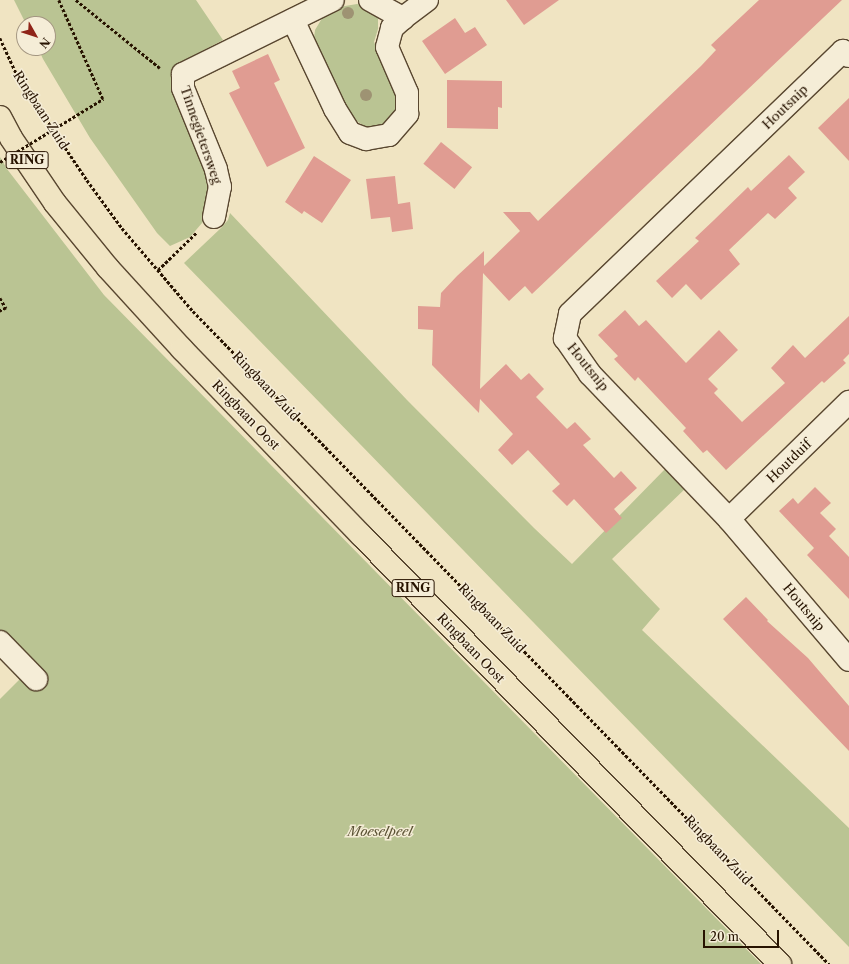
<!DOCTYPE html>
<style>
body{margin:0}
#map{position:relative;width:849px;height:964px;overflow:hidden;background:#f0e4c2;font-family:"Libre Caslon Text",serif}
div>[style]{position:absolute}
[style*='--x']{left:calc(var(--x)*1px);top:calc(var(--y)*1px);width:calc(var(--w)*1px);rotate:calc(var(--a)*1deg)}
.green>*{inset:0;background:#bac493}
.building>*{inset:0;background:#e09c92;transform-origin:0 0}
.path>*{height:2.5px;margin-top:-1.25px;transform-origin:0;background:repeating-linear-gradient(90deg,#271300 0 3px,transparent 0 5px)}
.roads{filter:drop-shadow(1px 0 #594730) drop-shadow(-1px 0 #594730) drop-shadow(0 1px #594730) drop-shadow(0 -1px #594730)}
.street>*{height:22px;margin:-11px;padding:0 11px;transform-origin:11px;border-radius:11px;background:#f5edd7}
.primary>*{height:22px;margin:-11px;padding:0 11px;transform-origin:11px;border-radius:11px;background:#f0e4c2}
.path-bridge>*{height:2.5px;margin-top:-1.25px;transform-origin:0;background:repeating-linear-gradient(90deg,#271300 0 3px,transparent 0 5px)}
.trees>*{width:12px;height:12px;margin:-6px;border-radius:50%;background:#9e9373}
span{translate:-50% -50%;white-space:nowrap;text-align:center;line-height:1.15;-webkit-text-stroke:3px #f5edd7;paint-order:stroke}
.shield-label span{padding:1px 3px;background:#f5edd7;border:1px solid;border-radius:3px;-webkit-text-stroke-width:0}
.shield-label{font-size:12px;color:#271300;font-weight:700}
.street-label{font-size:13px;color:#271300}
.park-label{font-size:13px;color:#5a5133;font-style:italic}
.north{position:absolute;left:16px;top:16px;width:40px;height:40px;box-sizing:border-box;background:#f5edd7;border:1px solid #a39681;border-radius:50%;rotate:129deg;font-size:11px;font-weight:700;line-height:16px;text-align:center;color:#271300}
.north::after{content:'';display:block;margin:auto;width:14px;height:18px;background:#8f2418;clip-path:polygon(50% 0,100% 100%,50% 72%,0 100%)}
.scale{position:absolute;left:703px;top:930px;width:76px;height:18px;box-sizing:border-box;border:2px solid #271300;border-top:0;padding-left:5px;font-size:12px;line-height:14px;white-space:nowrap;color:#271300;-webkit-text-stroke:3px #f5edd7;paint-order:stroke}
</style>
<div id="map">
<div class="green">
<div style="clip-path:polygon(14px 0,196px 0,223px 40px,189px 58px,180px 66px,217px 183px,208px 216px,190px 237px,170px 246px,157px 233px,90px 138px,43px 59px,38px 48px,48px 48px,48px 24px,26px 24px)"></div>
<div style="clip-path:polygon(357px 4px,365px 6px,378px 18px,378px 29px,374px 42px,397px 97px,397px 108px,394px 115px,385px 124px,374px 128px,366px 127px,350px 117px,316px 46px,314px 38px,315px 30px,324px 15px,345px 6px)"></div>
<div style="clip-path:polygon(0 157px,7px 169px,104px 295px,761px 964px,0 964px,0 699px,34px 665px,0 631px)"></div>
<div style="clip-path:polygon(230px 213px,407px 400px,534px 528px,572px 564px,668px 466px,687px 487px,612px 559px,660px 609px,642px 630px,849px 828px,849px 947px,184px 263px,221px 228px,228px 220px)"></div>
</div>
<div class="building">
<div style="clip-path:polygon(506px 0,559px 0,524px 25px)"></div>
<div style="clip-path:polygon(759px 0,842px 0,532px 294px,525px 286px,509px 301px,483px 273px,480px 389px,506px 364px,521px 380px,529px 373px,544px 389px,536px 397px,567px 429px,575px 422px,591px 439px,583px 445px,614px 478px,621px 471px,637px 488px,614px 509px,622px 518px,606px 533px,574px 499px,567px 506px,552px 491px,560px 484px,528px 450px,512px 465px,498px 450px,513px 434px,480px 399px,479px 413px,432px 365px,433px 330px,418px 329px,418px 306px,440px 307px,441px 293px,457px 276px,484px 251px,484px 266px,520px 231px,503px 212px,530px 212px,538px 221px,701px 66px,716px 50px,711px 45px)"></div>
<div style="clip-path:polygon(455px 18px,465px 33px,475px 27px,487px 45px,445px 74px,422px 41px)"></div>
<div style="clip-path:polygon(268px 54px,280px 80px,274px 83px,305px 148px,267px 167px,229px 93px,240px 88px,232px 71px)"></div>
<div style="clip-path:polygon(447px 80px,502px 81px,502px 108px,498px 107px,498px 129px,447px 128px)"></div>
<div style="clip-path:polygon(849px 98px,849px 161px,818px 128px)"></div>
<div style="left:441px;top:142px;width:40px;height:28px;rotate:39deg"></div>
<div style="clip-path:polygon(789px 155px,805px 172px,788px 188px,797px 198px,775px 219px,768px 213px,729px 250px,740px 264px,701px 300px,686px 284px,672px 298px,656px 281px,699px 241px,695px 238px,714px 220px,748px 187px,751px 191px)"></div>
<div style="clip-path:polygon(314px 156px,351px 180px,322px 223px,304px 211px,302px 214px,285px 202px)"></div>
<div style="clip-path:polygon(395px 176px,398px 204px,410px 202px,413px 229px,392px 232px,390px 217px,371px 219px,366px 179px)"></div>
<div style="clip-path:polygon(625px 310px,639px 326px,646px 320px,686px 363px,719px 330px,738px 350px,708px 379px,718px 389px,714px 393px,742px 422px,785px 383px,771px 368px,793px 345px,805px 358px,849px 316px,849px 354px,843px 360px,846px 363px,824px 383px,822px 381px,726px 470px,707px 450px,703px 453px,683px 431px,686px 428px,638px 377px,635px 381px,614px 359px,618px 356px,598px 335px)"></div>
<div style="clip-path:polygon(815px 487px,831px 503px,820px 513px,836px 529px,829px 536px,849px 557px,849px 599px,807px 555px,814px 548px,779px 511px,793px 498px,798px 504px)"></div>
<div style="clip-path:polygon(746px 597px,768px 620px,767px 621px,808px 658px,849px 706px,849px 751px,723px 619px)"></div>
</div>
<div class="path">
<div style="--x:59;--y:0;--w:108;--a:66"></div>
<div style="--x:76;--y:0;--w:108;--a:39"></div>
<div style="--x:0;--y:38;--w:43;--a:65.2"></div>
<div style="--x:18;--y:77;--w:124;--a:56.2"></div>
<div style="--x:87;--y:180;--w:59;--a:53.9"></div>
<div style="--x:122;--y:228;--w:109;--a:49.5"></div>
<div style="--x:193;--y:311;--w:912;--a:45.76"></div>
<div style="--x:158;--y:270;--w:54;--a:-44.3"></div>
<div style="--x:0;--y:298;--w:12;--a:59"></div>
<div style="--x:6;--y:308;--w:7;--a:153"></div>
</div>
<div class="roads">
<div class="street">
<div style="--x:370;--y:0;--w:38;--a:29"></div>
<div style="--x:403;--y:18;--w:30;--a:-37"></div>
<div style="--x:293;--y:20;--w:98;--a:64.7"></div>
<div style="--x:335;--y:109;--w:28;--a:58"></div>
<div style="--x:350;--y:133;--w:17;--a:21"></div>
<div style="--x:366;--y:139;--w:23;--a:-10"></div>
<div style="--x:389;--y:135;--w:28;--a:-49"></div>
<div style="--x:407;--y:114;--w:21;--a:-90"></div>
<div style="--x:407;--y:93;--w:50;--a:-113.5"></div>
<div style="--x:387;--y:47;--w:20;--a:-75"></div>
<div style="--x:392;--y:28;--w:15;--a:-42"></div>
<div style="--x:849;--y:56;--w:8;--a:-140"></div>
<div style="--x:843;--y:51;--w:379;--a:136.1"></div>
<div style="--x:570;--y:314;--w:25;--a:102"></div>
<div style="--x:565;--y:338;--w:44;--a:55.2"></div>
<div style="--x:590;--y:374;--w:201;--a:46.2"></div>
<div style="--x:729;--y:519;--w:185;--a:49.6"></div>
<div style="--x:214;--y:217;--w:31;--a:-79"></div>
<div style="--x:220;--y:187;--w:18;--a:-103"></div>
<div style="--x:216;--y:169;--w:87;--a:-112.2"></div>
<div style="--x:183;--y:88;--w:14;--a:-90"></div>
<div style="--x:183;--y:74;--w:167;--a:-26.3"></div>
<div style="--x:729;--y:519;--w:168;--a:-44.3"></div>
<div style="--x:0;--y:642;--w:52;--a:45.8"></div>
</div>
<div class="primary">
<div style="--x:0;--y:117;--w:24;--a:62"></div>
<div style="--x:11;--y:138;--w:78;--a:55.9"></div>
<div style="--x:55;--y:203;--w:84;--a:50.8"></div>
<div style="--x:108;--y:268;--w:110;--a:47.6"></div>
<div style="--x:182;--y:349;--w:258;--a:46.1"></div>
<div style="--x:361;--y:535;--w:600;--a:45.68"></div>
</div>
</div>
<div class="path-bridge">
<div style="--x:0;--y:162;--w:121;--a:-31.5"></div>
</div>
<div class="trees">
<div style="left:348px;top:13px"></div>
<div style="left:366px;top:95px"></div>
</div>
<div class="shield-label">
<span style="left:27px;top:160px">RING</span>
<span style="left:413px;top:588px">RING</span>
</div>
<div class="street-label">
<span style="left:785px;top:107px;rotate:-44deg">Houtsnip</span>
<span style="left:41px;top:110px;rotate:57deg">Ringbaan Zuid</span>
<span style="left:201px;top:135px;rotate:71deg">Tinnegietersweg</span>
<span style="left:588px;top:367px;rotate:51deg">Houtsnip</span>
<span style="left:266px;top:386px;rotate:46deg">Ringbaan Zuid</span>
<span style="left:246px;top:415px;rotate:46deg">Ringbaan Oost</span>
<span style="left:789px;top:461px;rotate:-44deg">Houtduif</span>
<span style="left:804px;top:607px;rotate:50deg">Houtsnip</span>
<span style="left:492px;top:618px;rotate:46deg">Ringbaan Zuid</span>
<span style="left:471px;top:648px;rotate:46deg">Ringbaan Oost</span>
<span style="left:718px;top:850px;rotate:46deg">Ringbaan Zuid</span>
</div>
<div class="park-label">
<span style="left:380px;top:831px">Moeselpeel</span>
</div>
<div class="north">N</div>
<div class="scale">20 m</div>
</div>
